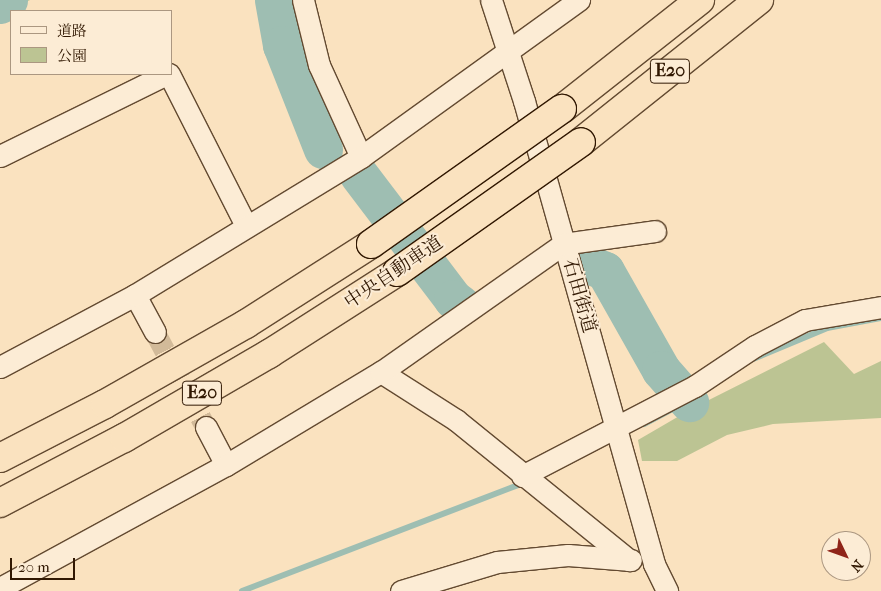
<!DOCTYPE html>
<meta charset="utf-8">
<style>
body{margin:0}
#map{position:relative;width:881px;height:591px;overflow:hidden;background:#fae2bf;font-family:"IM FELL French Canon","Noto Serif JP",serif}
div>[style]{position:absolute}
[style*='--x']{left:calc(var(--x)*1px);top:calc(var(--y)*1px);width:calc(var(--w)*1px);rotate:calc(var(--a)*1deg)}
.green>*{inset:0;background:#bcc493}
.stream>*{height:6px;margin:-3px;padding:0 3px;transform-origin:3px;border-radius:3px;background:#9ebeb2}
.river>*{height:39px;margin:-19.5px;padding:0 19.5px;transform-origin:19.5px;border-radius:19.5px;background:#9ebeb2}
.minor-tunnel>*{height:21px;margin-top:-10.5px;transform-origin:0;background:repeating-linear-gradient(90deg,#d2ba99 0 21px,transparent 0 32px)}
.roads{filter:drop-shadow(1px 0 #634a31) drop-shadow(-1px 0 #634a31) drop-shadow(0 1px #634a31) drop-shadow(0 -1px #634a31)}
.minor>*{height:21px;margin:-10.5px;padding:0 10.5px;transform-origin:10.5px;border-radius:10.5px;background:#fcecd5}
.highway>*{height:28px;margin:-14px;padding:0 14px;transform-origin:14px;border-radius:14px;background:#fae2bf}
.bridges{filter:drop-shadow(1px 0 #311802) drop-shadow(-1px 0 #311802) drop-shadow(0 1px #311802) drop-shadow(0 -1px #311802)}
.highway-bridge>*{height:28px;margin:-14px;padding:0 14px;transform-origin:14px;border-radius:14px;background:#fae2bf}
span{translate:-50% -50%;white-space:nowrap;text-align:center;line-height:1.15;-webkit-text-stroke:4px #fcecd5;paint-order:stroke}
.shield-label span{padding:1px 4px;background:#fcecd5;border:1px solid;border-radius:4px;-webkit-text-stroke-width:0}
.shield-label{font-size:18px;color:#311802;font-weight:700}
.street-label{font-size:19px;color:#311802}
.legend{position:absolute;left:10px;top:10px;width:162px;height:65px;box-sizing:border-box;background:#fcecd5;border:1px solid #ab9781;margin:0;padding:6px 9px;list-style:none;font-size:15px;color:#311802}
.legend li{display:flex;align-items:center;gap:10px;height:25px}
.legend b{width:25px;border:1px solid #ab9781}
.north{position:absolute;left:821px;top:531px;width:50px;height:50px;box-sizing:border-box;background:#fcecd5;border:1px solid #ab9781;border-radius:50%;rotate:132deg;font-size:14px;font-weight:700;line-height:20px;text-align:center;color:#311802}
.north::after{content:'';display:block;margin:auto;width:18px;height:22px;background:#8f2418;clip-path:polygon(50% 0,100% 100%,50% 72%,0 100%)}
.scale{position:absolute;left:10px;top:558px;width:65px;height:22px;box-sizing:border-box;border:2px solid #311802;border-top:0;padding-left:6px;font-size:15px;line-height:18px;white-space:nowrap;color:#311802;-webkit-text-stroke:4px #fcecd5;paint-order:stroke}
</style>
<div id="map">
<div class="green">
<div style="clip-path:polygon(0 0,30px 0,0 15px)"></div>
<div style="clip-path:polygon(824px 342px,854px 374px,881px 361px,881px 418px,773px 424px,727px 435px,677px 461px,642px 461px,638px 440px,693px 408px)"></div>
</div>
<div class="stream">
<div style="--x:753;--y:359;--w:80;--a:-22.7"></div>
<div style="--x:827;--y:328;--w:55;--a:-10.5"></div>
<div style="--x:644;--y:424;--w:64;--a:-27.8"></div>
<div style="--x:242;--y:591;--w:299;--a:-21"></div>
</div>
<div class="river">
<div style="--x:274;--y:0;--w:46;--a:79.9"></div>
<div style="--x:282;--y:45;--w:112;--a:68.5"></div>
<div style="--x:0;--y:4;--w:9;--a:-27"></div>
<div style="--x:359;--y:175;--w:156;--a:52.8"></div>
<div style="--x:453;--y:299;--w:9;--a:36"></div>
<div style="--x:588;--y:264;--w:18;--a:22"></div>
<div style="--x:605;--y:271;--w:114;--a:60.5"></div>
<div style="--x:661;--y:370;--w:43;--a:48.8"></div>
</div>
<div class="minor-tunnel">
<div style="--x:155;--y:332;--w:108;--a:61.8"></div>
</div>
<div class="roads">
<div class="minor">
<div style="--x:303;--y:0;--w:67;--a:76.2"></div>
<div style="--x:319;--y:65;--w:101;--a:65.5"></div>
<div style="--x:491;--y:0;--w:106;--a:71.9"></div>
<div style="--x:524;--y:101;--w:481;--a:74.3"></div>
<div style="--x:654;--y:564;--w:30;--a:64"></div>
<div style="--x:169;--y:74;--w:170;--a:63.1"></div>
<div style="--x:0;--y:156;--w:186;--a:-26.2"></div>
<div style="--x:135;--y:295;--w:42;--a:61.6"></div>
<div style="--x:0;--y:367;--w:153;--a:-28.1"></div>
<div style="--x:135;--y:295;--w:265;--a:-31.4"></div>
<div style="--x:361;--y:157;--w:269;--a:-35.8"></div>
<div style="--x:381;--y:372;--w:89;--a:32.6"></div>
<div style="--x:456;--y:420;--w:223;--a:39"></div>
<div style="--x:206;--y:427;--w:43;--a:62.2"></div>
<div style="--x:522;--y:476;--w:195;--a:-27.5"></div>
<div style="--x:695;--y:386;--w:72;--a:-33.7"></div>
<div style="--x:755;--y:346;--w:56;--a:-27.5"></div>
<div style="--x:805;--y:320;--w:77;--a:-9.7"></div>
<div style="--x:0;--y:588;--w:257;--a:-28.6"></div>
<div style="--x:226;--y:465;--w:181;--a:-31"></div>
<div style="--x:381;--y:372;--w:223;--a:-35.1"></div>
<div style="--x:563;--y:244;--w:93;--a:-8"></div>
<div style="--x:401;--y:591;--w:100;--a:-16.8"></div>
<div style="--x:497;--y:562;--w:71;--a:-5.6"></div>
<div style="--x:568;--y:555;--w:63;--a:4.5"></div>
</div>
<div class="highway">
<div style="--x:562;--y:109;--w:176;--a:-38.3"></div>
<div style="--x:581;--y:142;--w:228;--a:-38.6"></div>
<div style="--x:0;--y:458;--w:118;--a:-27.2"></div>
<div style="--x:105;--y:404;--w:162;--a:-29.6"></div>
<div style="--x:246;--y:324;--w:148;--a:-32.6"></div>
<div style="--x:0;--y:503;--w:140;--a:-27.7"></div>
<div style="--x:124;--y:438;--w:168;--a:-30.1"></div>
<div style="--x:269;--y:354;--w:152;--a:-32.6"></div>
</div>
</div>
<div class="bridges">
<div class="highway-bridge">
<div style="--x:371;--y:244;--w:234;--a:-35.3"></div>
<div style="--x:397;--y:272;--w:225;--a:-35.2"></div>
</div>
</div>
<div class="shield-label">
<span style="left:670px;top:71px">E20</span>
<span style="left:202px;top:393px">E20</span>
</div>
<div class="street-label">
<span style="left:394px;top:273px;rotate:-34deg">中央自動車道</span>
<span style="left:579px;top:296px;rotate:74deg">石田街道</span>
</div>
<ul class="legend">
<li><b style="height:6px;background:#fcecd5"></b>道路</li>
<li><b style="height:14px;background:#bcc493"></b>公園</li>
</ul>
<div class="north">N</div>
<div class="scale">20 m</div>
</div>
